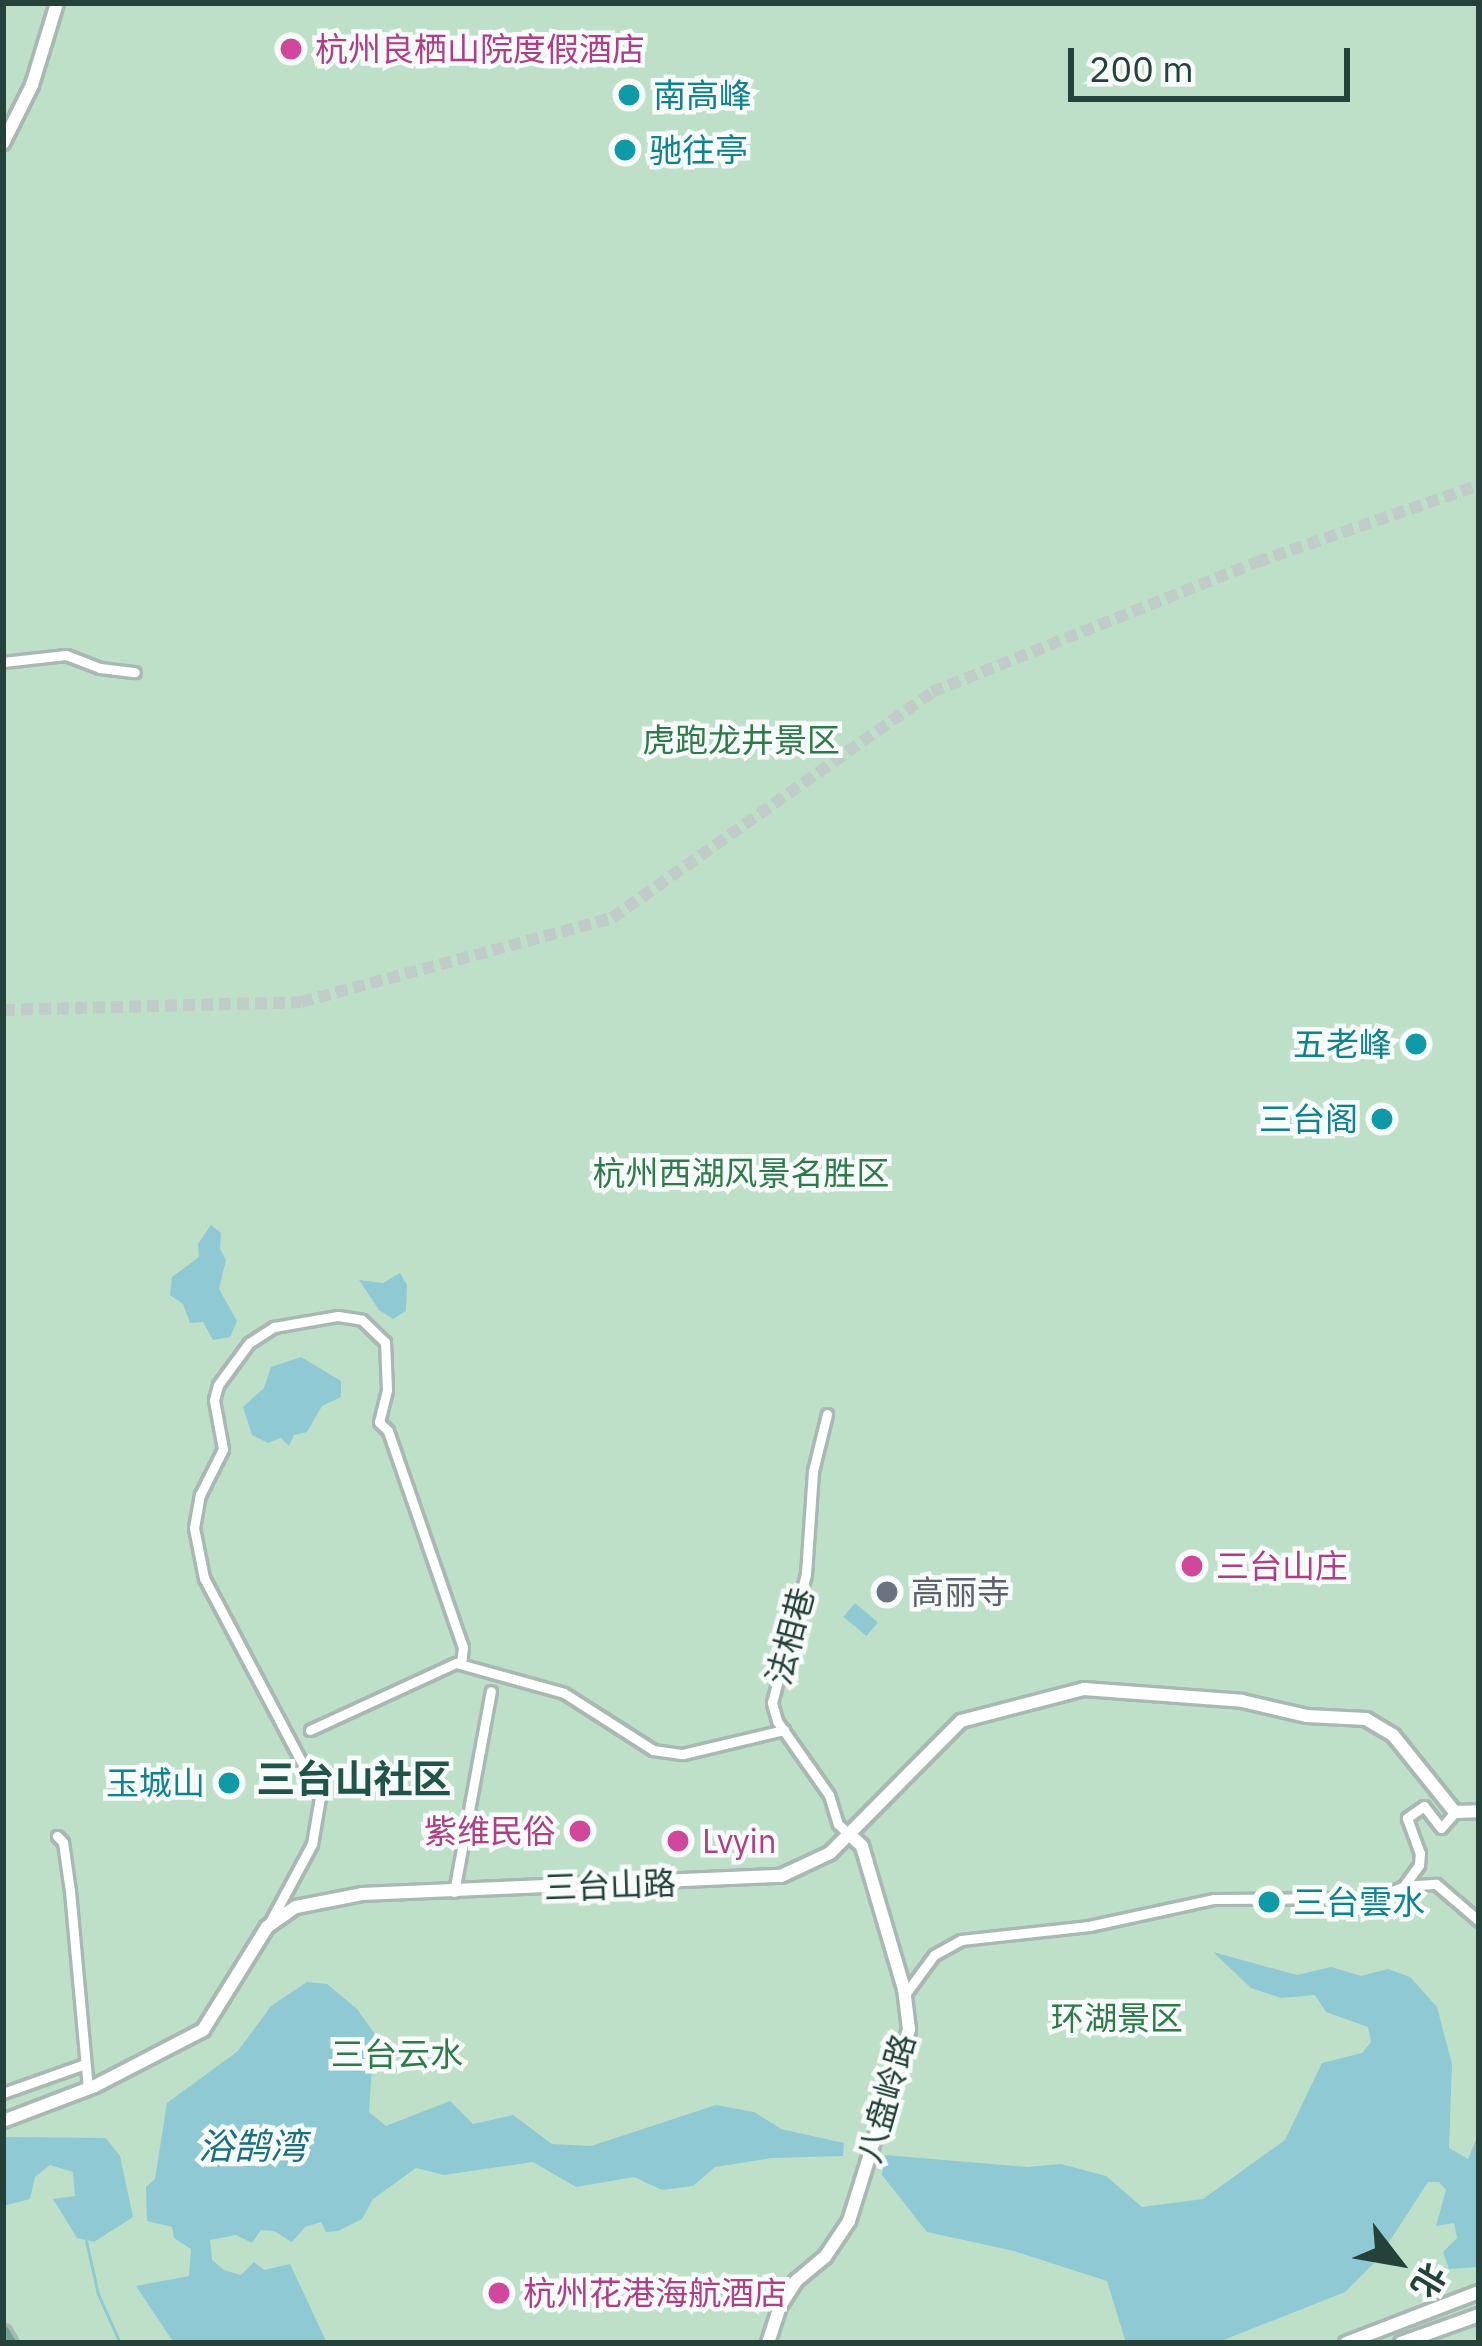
<!DOCTYPE html>
<meta charset="utf-8">
<style>
body{margin:0}
#map{position:relative;width:1482px;height:2346px;overflow:hidden;background:#e6efeb;font-family:"IBM Plex Sans","Noto Sans SC",sans-serif}
div>[style]{position:absolute}
[style*='--x']{left:calc(var(--x)*1px);top:calc(var(--y)*1px);width:calc(var(--w)*1px);rotate:calc(var(--a)*1deg)}
.green>*{inset:0;background:#bfe0c8;transform-origin:0 0}
.water>*{inset:0;background:#8ec9d4;transform-origin:0 0}
.stream>*{height:3px;margin:-1.5px;padding:0 1.5px;transform-origin:1.5px;border-radius:1.5px;background:#8ec9d4}
.secondary-tunnel>*{height:12px;margin-top:-6px;transform-origin:0;background:repeating-linear-gradient(90deg,#bfccc8 0 12px,transparent 0 18px)}
.roads{filter:drop-shadow(3px 0 #a8b8b2) drop-shadow(-3px 0 #a8b8b2) drop-shadow(0 3px #a8b8b2) drop-shadow(0 -3px #a8b8b2)}
.street>*{height:9px;margin:-4.5px;padding:0 4.5px;transform-origin:4.5px;border-radius:4.5px;background:#fff}
.secondary>*{height:12px;margin:-6px;padding:0 6px;transform-origin:6px;border-radius:6px;background:#fff}
.primary>*{height:14px;margin:-7px;padding:0 7px;transform-origin:7px;border-radius:7px;background:#6aa596}
.dots>*{width:33px;height:33px;translate:-50% -50%;box-sizing:border-box;border:6px solid #f7fbf9;border-radius:50%}
span{translate:-50% -50%;white-space:nowrap;text-align:center;line-height:1.15;-webkit-text-stroke:9px #f7fbf9;paint-order:stroke}
.hotel-label{font-size:33px;color:#b23c85}
.left{translate:0 -50%;text-align:left}
.right{translate:-100% -50%;text-align:right}
.culture-label{font-size:33px;color:#0d838f}
.park-label{font-size:33px;color:#2d7a4b}
.worship-label{font-size:33px;color:#5b616d}
.street-label{font-size:33px;color:#24423a}
.water-label{font-size:36px;color:#1c6f80;font-style:italic}
.quarter-label{font-size:39px;color:#1f5548;font-weight:700}
.frame{position:absolute;inset:0;border:6px solid #24423a;pointer-events:none}
.north{position:absolute;left:1338px;top:2202px;width:120px;height:120px;-webkit-text-stroke:9px #f7fbf9;paint-order:stroke;rotate:121deg;font-size:33px;font-weight:700;line-height:48px;text-align:center;color:#24423a}
.north::after{content:'';display:block;margin:auto;width:42px;height:54px;background:#24423a;clip-path:polygon(50% 0,100% 100%,50% 72%,0 100%)}
.scale{position:absolute;left:1068px;top:48px;width:282px;height:54px;box-sizing:border-box;border:6px solid #24423a;border-top:0;padding-left:15px;font-size:36px;line-height:42px;white-space:nowrap;color:#24423a;-webkit-text-stroke:9px #f7fbf9;paint-order:stroke}
</style>
<div id="map">
<div class="green">
<div style="left:3px;top:3px;width:1476px;height:2340px"></div>
</div>
<div class="water">
<div style="clip-path:polygon(211px 1225px,221px 1233px,220px 1249px,226px 1260px,219px 1289px,237px 1321px,230px 1337px,213px 1340px,203px 1322px,190px 1323px,183px 1304px,170px 1295px,172px 1277px,199px 1257px,198px 1244px)"></div>
<div style="clip-path:polygon(400px 1273px,407px 1285px,406px 1311px,393px 1319px,379px 1310px,359px 1280px,383px 1283px)"></div>
<div style="clip-path:polygon(301px 1357px,341px 1381px,341px 1397px,322px 1406px,307px 1432px,294px 1435px,289px 1446px,281px 1438px,268px 1443px,252px 1435px,243px 1407px,264px 1388px,271px 1367px)"></div>
<div style="left:855px;top:1603px;width:30px;height:18px;rotate:40deg"></div>
<div style="clip-path:polygon(1213px 1952px,1297px 1975px,1331px 1967px,1361px 1976px,1388px 1969px,1410px 1977px,1437px 2007px,1452px 2064px,1449px 2148px,1468px 2159px,1479px 2132px,1479px 2267px,1449px 2269px,1443px 2252px,1457px 2238px,1454px 2223px,1436px 2226px,1446px 2190px,1439px 2182px,1428px 2182px,1378px 2259px,1345px 2292px,1216px 2343px,1126px 2343px,1107px 2281px,1014px 2251px,927px 2232px,882px 2175px,885px 2155px,1027px 2167px,1061px 2164px,1106px 2176px,1142px 2207px,1203px 2199px,1285px 2140px,1322px 2063px,1362px 2053px,1371px 2042px,1368px 2027px,1326px 2012px,1315px 1995px,1281px 1998px,1251px 1988px)"></div>
<div style="clip-path:polygon(307px 1982px,327px 1984px,357px 2009px,374px 2033px,369px 2112px,386px 2126px,450px 2101px,473px 2124px,513px 2115px,552px 2144px,591px 2146px,716px 2105px,754px 2112px,781px 2129px,844px 2143px,843px 2156px,772px 2158px,715px 2167px,693px 2186px,662px 2190px,634px 2177px,576px 2187px,533px 2162px,444px 2175px,416px 2168px,373px 2199px,362px 2219px,338px 2231px,326px 2232px,321px 2222px,305px 2227px,292px 2242px,274px 2231px,261px 2230px,252px 2243px,236px 2235px,210px 2240px,212px 2260px,224px 2270px,241px 2275px,254px 2262px,264px 2270px,290px 2264px,327px 2343px,174px 2343px,136px 2286px,189px 2276px,191px 2249px,174px 2238px,172px 2227px,147px 2221px,146px 2187px,155px 2179px,167px 2103px,238px 2051px,271px 2006px)"></div>
<div style="clip-path:polygon(3px 2137px,106px 2138px,120px 2156px,133px 2217px,94px 2242px,77px 2238px,53px 2199px,75px 2196px,73px 2172px,50px 2165px,35px 2177px,30px 2199px,3px 2206px)"></div>
</div>
<div class="stream">
<div style="--x:86;--y:2241;--w:54;--a:77.2"></div>
<div style="--x:98;--y:2294;--w:54;--a:65.8"></div>
</div>
<div class="secondary-tunnel">
<div style="--x:3;--y:1010;--w:298;--a:-1.5"></div>
<div style="--x:301;--y:1002;--w:322;--a:-15.1"></div>
<div style="--x:612;--y:918;--w:392;--a:-35.2"></div>
<div style="--x:932;--y:692;--w:350;--a:-21.8"></div>
<div style="--x:1257;--y:562;--w:235;--a:-19.1"></div>
</div>
<div class="roads">
<div class="street">
<div style="--x:3;--y:662;--w:63;--a:-6.3"></div>
<div style="--x:66;--y:655;--w:36;--a:21"></div>
<div style="--x:100;--y:668;--w:35;--a:7"></div>
<div style="--x:827;--y:1414;--w:59;--a:103.8"></div>
<div style="--x:813;--y:1471;--w:103;--a:93.9"></div>
<div style="--x:806;--y:1574;--w:133;--a:104.8"></div>
<div style="--x:772;--y:1703;--w:19;--a:74"></div>
<div style="--x:777;--y:1721;--w:90;--a:54.9"></div>
<div style="--x:829;--y:1795;--w:30;--a:73"></div>
<div style="--x:838;--y:1824;--w:16;--a:43"></div>
<div style="--x:310;--y:1730;--w:161;--a:-24.7"></div>
<div style="--x:456;--y:1663;--w:112;--a:15.5"></div>
<div style="--x:564;--y:1693;--w:106;--a:32.6"></div>
<div style="--x:653;--y:1750;--w:30;--a:8"></div>
<div style="--x:683;--y:1754;--w:104;--a:-13.4"></div>
<div style="--x:1455;--y:1812;--w:21;--a:131"></div>
<div style="--x:1441;--y:1828;--w:28;--a:-128"></div>
<div style="--x:1424;--y:1806;--w:21;--a:145"></div>
<div style="--x:1407;--y:1818;--w:37;--a:70"></div>
<div style="--x:1420;--y:1853;--w:12;--a:95"></div>
<div style="--x:1419;--y:1865;--w:26;--a:126"></div>
<div style="--x:1404;--y:1886;--w:32;--a:-4"></div>
<div style="--x:1436;--y:1884;--w:57;--a:40.7"></div>
<div style="--x:57;--y:1836;--w:8;--a:45"></div>
<div style="--x:63;--y:1842;--w:49;--a:81.9"></div>
<div style="--x:70;--y:1891;--w:199;--a:84.8"></div>
<div style="--x:454;--y:1892;--w:204;--a:-79.6"></div>
<div style="--x:270;--y:1922;--w:89;--a:-61.7"></div>
<div style="--x:312;--y:1844;--w:48;--a:-80.3"></div>
<div style="--x:320;--y:1797;--w:248;--a:-117.9"></div>
<div style="--x:204;--y:1578;--w:51;--a:-101.3"></div>
<div style="--x:194;--y:1528;--w:34;--a:-80"></div>
<div style="--x:200;--y:1495;--w:51;--a:-63.4"></div>
<div style="--x:223;--y:1449;--w:50;--a:-100.4"></div>
<div style="--x:214;--y:1400;--w:16;--a:-75"></div>
<div style="--x:218;--y:1385;--w:52;--a:-53.6"></div>
<div style="--x:249;--y:1343;--w:30;--a:-33"></div>
<div style="--x:274;--y:1327;--w:65;--a:-9.8"></div>
<div style="--x:338;--y:1316;--w:24;--a:9"></div>
<div style="--x:362;--y:1320;--w:32;--a:44"></div>
<div style="--x:385;--y:1342;--w:48;--a:87.6"></div>
<div style="--x:387;--y:1390;--w:33;--a:104"></div>
<div style="--x:379;--y:1422;--w:13;--a:45"></div>
<div style="--x:388;--y:1431;--w:229;--a:70.9"></div>
<div style="--x:463;--y:1647;--w:16;--a:97"></div>
<div style="--x:906;--y:1993;--w:47;--a:-53.6"></div>
<div style="--x:934;--y:1955;--w:31;--a:-29"></div>
<div style="--x:961;--y:1940;--w:129;--a:-6.2"></div>
<div style="--x:1089;--y:1926;--w:128;--a:-12.2"></div>
<div style="--x:1214;--y:1899;--w:161;--a:-0.4"></div>
<div style="--x:1375;--y:1898;--w:31;--a:-22"></div>
<div style="--x:3;--y:2093;--w:87;--a:-19.5"></div>
</div>
<div class="secondary">
<div style="--x:3;--y:143;--w:65;--a:-63.4"></div>
<div style="--x:32;--y:85;--w:86;--a:-73"></div>
<div style="--x:3;--y:2121;--w:98;--a:-20.8"></div>
<div style="--x:95;--y:2086;--w:122;--a:-27.4"></div>
<div style="--x:203;--y:2030;--w:121;--a:-58.1"></div>
<div style="--x:267;--y:1927;--w:35;--a:-35"></div>
<div style="--x:296;--y:1907;--w:67;--a:-11.1"></div>
<div style="--x:362;--y:1894;--w:419;--a:-2.5"></div>
<div style="--x:781;--y:1876;--w:54;--a:-25.1"></div>
<div style="--x:830;--y:1853;--w:186;--a:-45.2"></div>
<div style="--x:961;--y:1721;--w:127;--a:-14.6"></div>
<div style="--x:1084;--y:1689;--w:158;--a:4.3"></div>
<div style="--x:1242;--y:1701;--w:67;--a:13"></div>
<div style="--x:1307;--y:1716;--w:59;--a:2.9"></div>
<div style="--x:1366;--y:1719;--w:31;--a:31"></div>
<div style="--x:1393;--y:1735;--w:99;--a:51.2"></div>
<div style="--x:1455;--y:1812;--w:24;--a:-2"></div>
<div style="--x:768;--y:2343;--w:39;--a:-72"></div>
<div style="--x:780;--y:2306;--w:30;--a:-57"></div>
<div style="--x:796;--y:2281;--w:38;--a:-40"></div>
<div style="--x:825;--y:2257;--w:43;--a:-56.3"></div>
<div style="--x:849;--y:2221;--w:201;--a:-72.6"></div>
<div style="--x:909;--y:2029;--w:40;--a:-97.1"></div>
<div style="--x:904;--y:1989;--w:149;--a:-106.4"></div>
<div style="--x:862;--y:1846;--w:16;--a:-137"></div>
<div style="--x:1346;--y:2343;--w:142;--a:-21"></div>
<div style="--x:1401;--y:2343;--w:83;--a:-19.7"></div>
</div>
<div class="primary">
<div style="--x:3;--y:2333;--w:12;--a:59"></div>
</div>
</div>
<div class="dots">
<div style="left:291px;top:49px;background:#d1479c"></div>
<div style="left:629px;top:95px;background:#0f9aa8"></div>
<div style="left:625px;top:150px;background:#0f9aa8"></div>
<div style="left:1416px;top:1044px;background:#0f9aa8"></div>
<div style="left:1382px;top:1119px;background:#0f9aa8"></div>
<div style="left:1192px;top:1566px;background:#d1479c"></div>
<div style="left:887px;top:1592px;background:#6b7280"></div>
<div style="left:229px;top:1783px;background:#0f9aa8"></div>
<div style="left:580px;top:1831px;background:#d1479c"></div>
<div style="left:678px;top:1841px;background:#d1479c"></div>
<div style="left:1269px;top:1902px;background:#0f9aa8"></div>
<div style="left:499px;top:2293px;background:#d1479c"></div>
</div>
<div class="hotel-label">
<span class="left" style="left:315px;top:49px">杭州良栖山院度假酒店</span>
<span class="left" style="left:1216px;top:1566px">三台山庄</span>
<span class="right" style="left:556px;top:1831px">紫维民俗</span>
<span class="left" style="left:702px;top:1841px">Lvyin</span>
<span class="left" style="left:523px;top:2293px">杭州花港海航酒店</span>
</div>
<div class="culture-label">
<span class="left" style="left:653px;top:95px">南高峰</span>
<span class="left" style="left:649px;top:150px">驰往亭</span>
<span class="right" style="left:1392px;top:1044px">五老峰</span>
<span class="right" style="left:1358px;top:1119px">三台阁</span>
<span class="right" style="left:205px;top:1783px">玉城山</span>
<span class="left" style="left:1293px;top:1902px">三台雲水</span>
</div>
<div class="park-label">
<span style="left:741px;top:740px">虎跑龙井景区</span>
<span style="left:741px;top:1173px">杭州西湖风景名胜区</span>
<span style="left:1117px;top:2018px">环湖景区</span>
<span style="left:397px;top:2054px">三台云水</span>
</div>
<div class="worship-label">
<span class="left" style="left:911px;top:1592px">高丽寺</span>
</div>
<div class="street-label">
<span style="left:790px;top:1636px;rotate:-75deg">法相巷</span>
<span style="left:610px;top:1885px;rotate:-2deg">三台山路</span>
<span style="left:886px;top:2098px;rotate:-74deg">八盘岭路</span>
</div>
<div class="water-label">
<span style="left:252px;top:2146px">浴鹄湾</span>
</div>
<div class="quarter-label">
<span style="left:354px;top:1779px">三台山社区</span>
</div>
<div class="frame"></div>
<div class="north">北</div>
<div class="scale">200 m</div>
</div>
